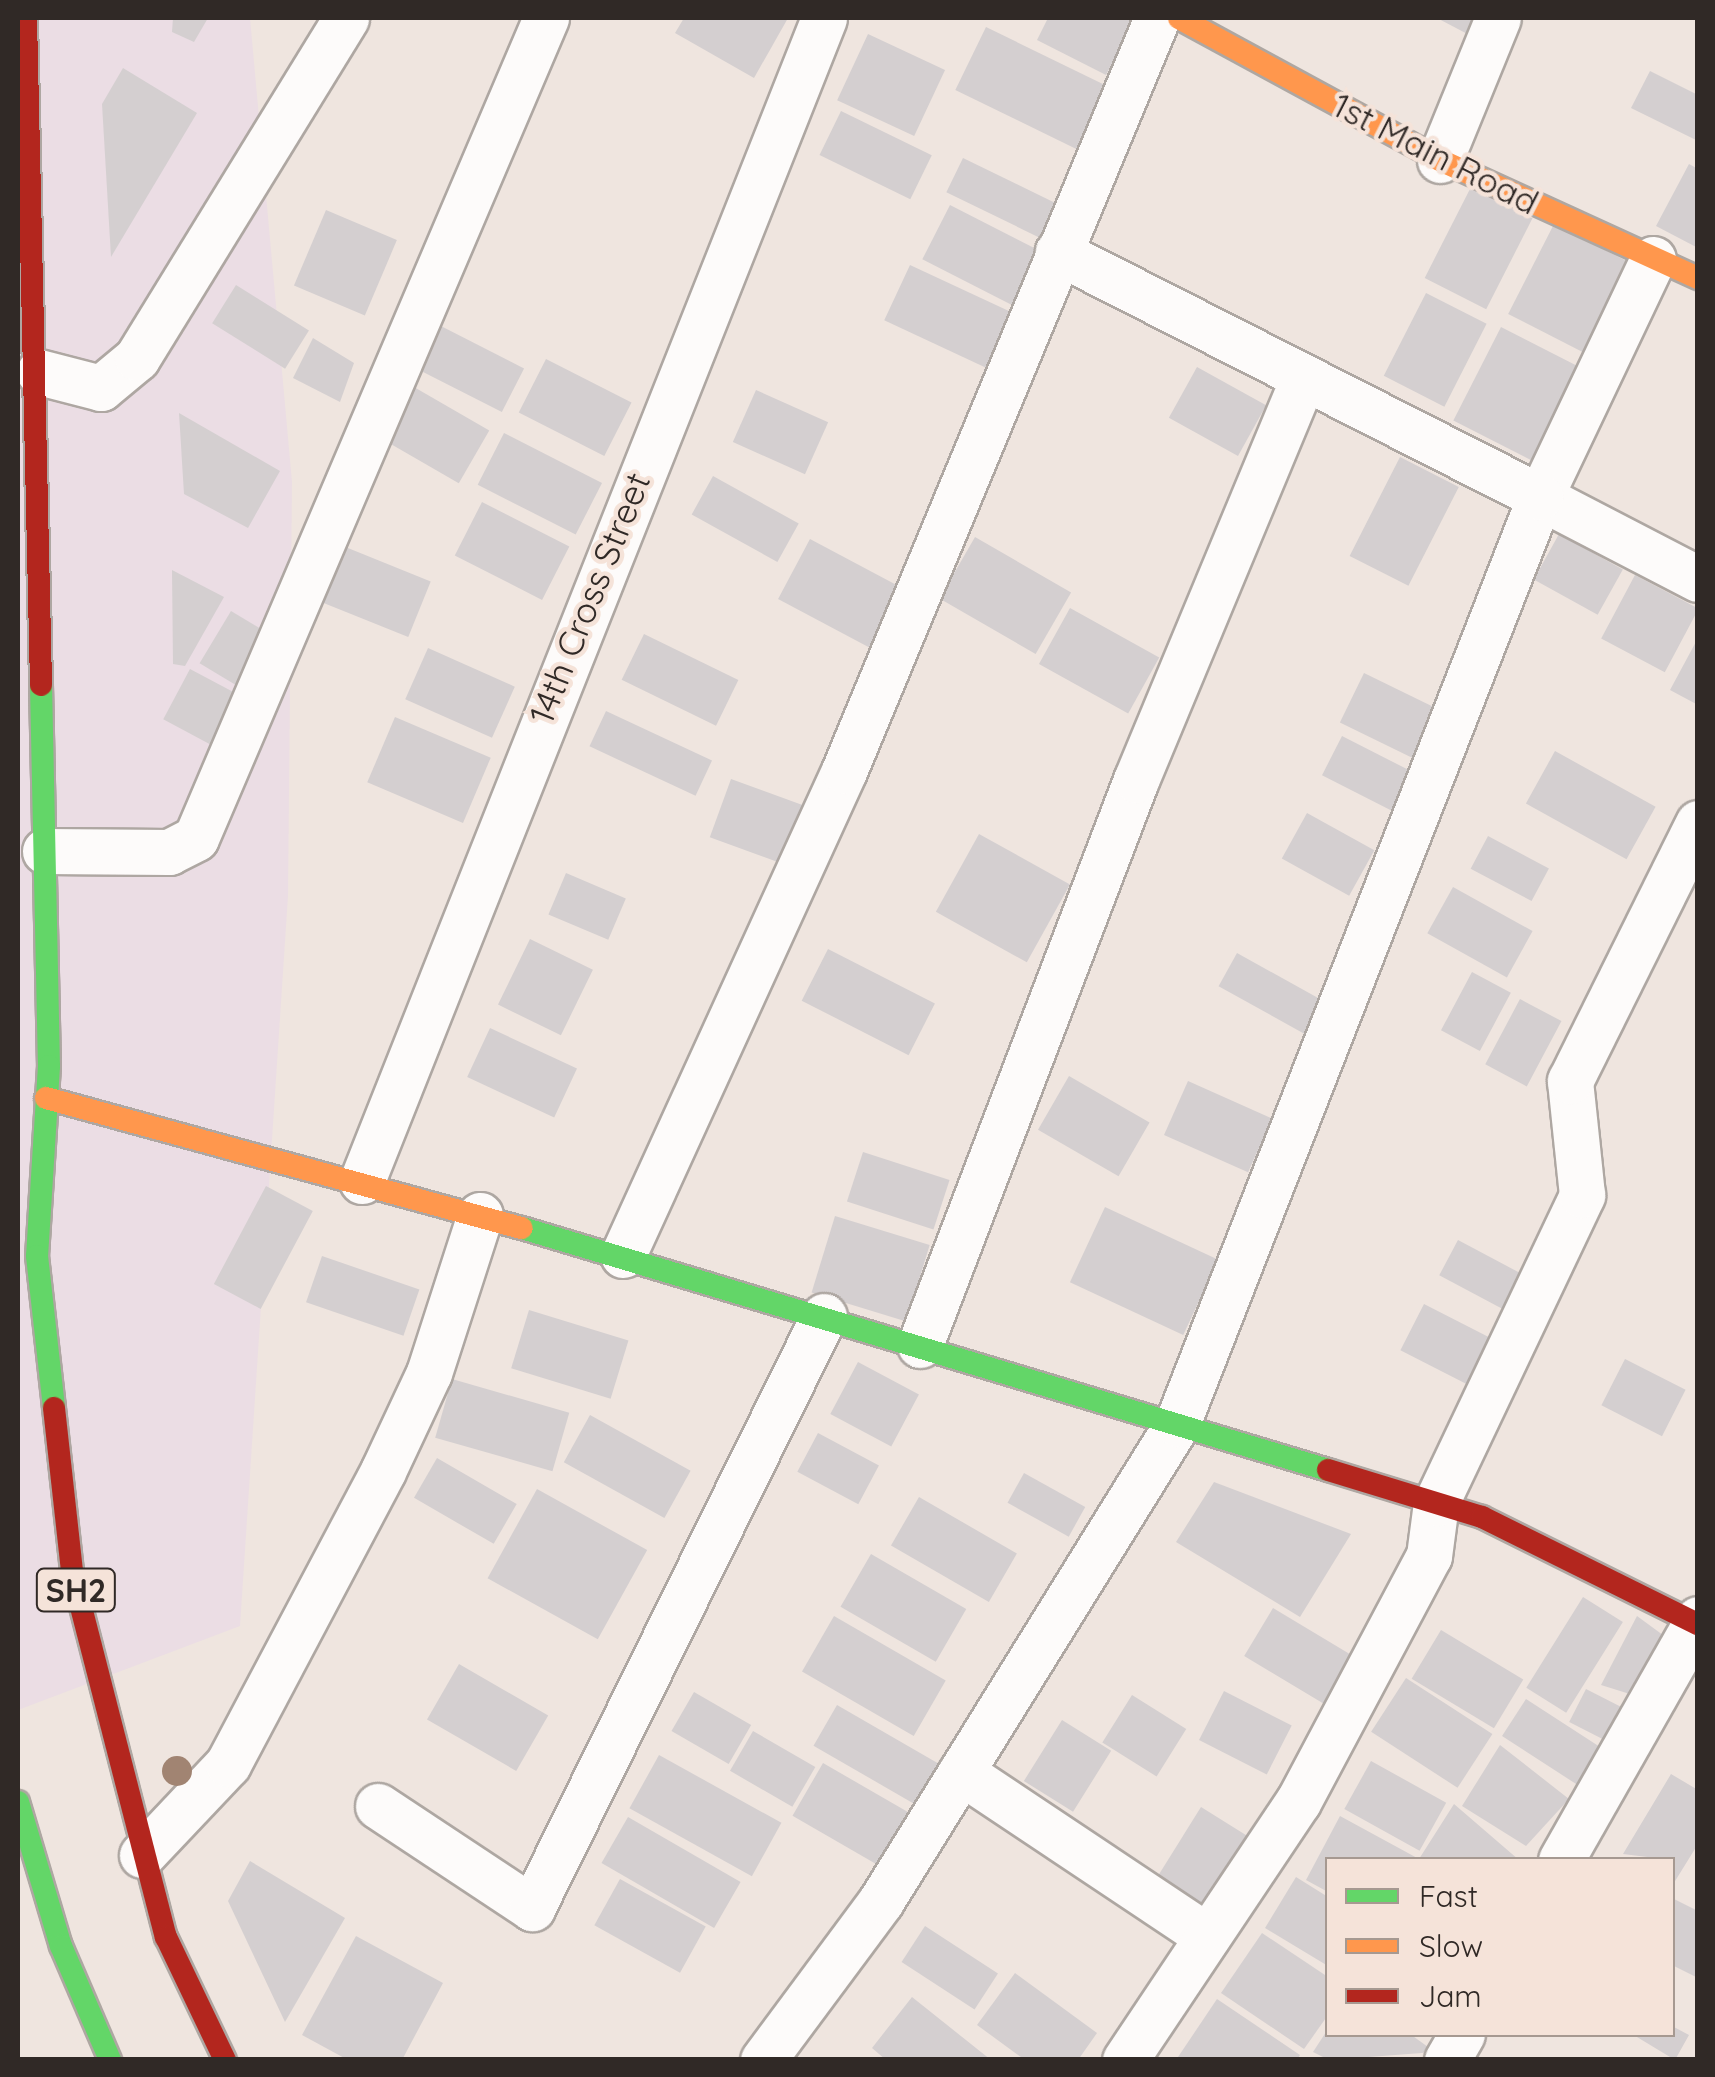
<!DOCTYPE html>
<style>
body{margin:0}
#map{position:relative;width:1715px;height:2077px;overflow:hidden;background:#efe5df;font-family:Quicksand,sans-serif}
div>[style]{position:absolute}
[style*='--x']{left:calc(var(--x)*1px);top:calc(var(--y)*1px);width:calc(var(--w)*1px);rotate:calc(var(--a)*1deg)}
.commercial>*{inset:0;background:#ebdde4}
.building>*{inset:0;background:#d4cfd0;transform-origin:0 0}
.roads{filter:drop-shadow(2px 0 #aea7a2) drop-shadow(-2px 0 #aea7a2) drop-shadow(0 2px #aea7a2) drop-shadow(0 -2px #aea7a2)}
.street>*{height:45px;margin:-22.5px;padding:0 22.5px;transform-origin:22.5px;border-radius:22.5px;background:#fdfbfa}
.fast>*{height:22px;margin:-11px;padding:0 11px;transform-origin:11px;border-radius:11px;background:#63d668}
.slow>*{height:22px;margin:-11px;padding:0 11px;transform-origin:11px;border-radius:11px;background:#ff974d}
.jam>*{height:22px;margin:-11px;padding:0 11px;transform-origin:11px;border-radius:11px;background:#b3261e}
.trees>*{width:30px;height:30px;margin:-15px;border-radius:50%;background:#a18472}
span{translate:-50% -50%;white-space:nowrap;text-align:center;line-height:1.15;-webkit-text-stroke:9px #f5e3d9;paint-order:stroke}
.shield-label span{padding:2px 8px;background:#f5e3d9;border:2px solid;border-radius:8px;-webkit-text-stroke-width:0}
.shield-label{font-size:32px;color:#302926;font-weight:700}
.street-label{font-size:35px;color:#302926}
.frame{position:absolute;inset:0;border:20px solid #302926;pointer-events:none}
.legend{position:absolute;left:1325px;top:1857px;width:350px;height:180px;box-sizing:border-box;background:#f5e3d9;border:2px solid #a69991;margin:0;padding:12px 18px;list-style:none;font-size:30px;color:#302926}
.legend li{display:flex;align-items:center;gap:20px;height:50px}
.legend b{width:50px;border:2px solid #a69991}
</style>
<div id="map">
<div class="commercial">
<div style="clip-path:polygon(18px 18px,250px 18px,292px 482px,288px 896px,240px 1626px,18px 1710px)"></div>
</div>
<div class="building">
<div style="clip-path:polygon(173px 18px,208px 18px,194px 42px,172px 32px)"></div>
<div style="clip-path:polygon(684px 18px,788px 18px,754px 78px,675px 33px)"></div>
<div style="clip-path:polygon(1048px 18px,1135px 18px,1106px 75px,1037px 40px)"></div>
<div style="clip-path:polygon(1437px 18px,1486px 18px,1475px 38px)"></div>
<div style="left:986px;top:27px;width:142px;height:70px;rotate:26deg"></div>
<div style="left:868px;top:34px;width:85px;height:73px;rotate:25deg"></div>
<div style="clip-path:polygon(123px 68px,197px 113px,111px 257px,102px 104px)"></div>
<div style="clip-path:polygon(1650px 71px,1698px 95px,1698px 141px,1631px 108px)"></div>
<div style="left:841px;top:111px;width:101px;height:49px;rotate:26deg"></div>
<div style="left:963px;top:158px;width:109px;height:38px;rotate:26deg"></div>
<div style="clip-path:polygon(1689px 164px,1698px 169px,1698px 248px,1656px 226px)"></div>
<div style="left:1471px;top:187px;width:69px;height:102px;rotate:27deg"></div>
<div style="left:950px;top:205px;width:100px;height:61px;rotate:27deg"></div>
<div style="left:326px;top:210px;width:77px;height:82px;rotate:23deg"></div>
<div style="left:1554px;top:224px;width:89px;height:101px;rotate:27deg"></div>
<div style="left:910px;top:265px;width:120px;height:61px;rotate:25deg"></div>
<div style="left:236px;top:285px;width:86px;height:45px;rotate:32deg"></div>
<div style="left:1426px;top:293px;width:68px;height:93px;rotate:27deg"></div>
<div style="left:435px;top:323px;width:100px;height:49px;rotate:27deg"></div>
<div style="left:1501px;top:327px;width:105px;height:105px;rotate:27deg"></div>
<div style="clip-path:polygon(313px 338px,354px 363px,340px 402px,293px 378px)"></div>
<div style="left:546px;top:359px;width:96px;height:60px;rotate:27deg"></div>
<div style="left:1197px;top:367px;width:79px;height:58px;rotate:29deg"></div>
<div style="left:407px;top:383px;width:95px;height:61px;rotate:30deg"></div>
<div style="left:756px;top:390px;width:79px;height:57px;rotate:24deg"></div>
<div style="clip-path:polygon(179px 413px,280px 471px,248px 528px,184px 494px)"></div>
<div style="left:504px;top:433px;width:110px;height:58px;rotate:27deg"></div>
<div style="left:1400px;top:457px;width:66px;height:111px;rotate:27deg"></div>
<div style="left:713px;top:476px;width:98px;height:44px;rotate:29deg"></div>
<div style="left:482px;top:502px;width:98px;height:60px;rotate:27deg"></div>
<div style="left:1559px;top:534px;width:73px;height:52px;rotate:29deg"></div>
<div style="left:975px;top:537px;width:111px;height:71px;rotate:30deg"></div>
<div style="left:810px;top:539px;width:114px;height:68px;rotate:28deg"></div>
<div style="left:338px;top:544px;width:100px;height:60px;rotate:22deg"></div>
<div style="clip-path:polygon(172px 570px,224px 597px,185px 666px,173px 664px)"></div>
<div style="left:1635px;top:575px;width:72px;height:72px;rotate:28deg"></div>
<div style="left:1070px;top:608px;width:102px;height:64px;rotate:29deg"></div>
<div style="left:231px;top:611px;width:50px;height:61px;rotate:31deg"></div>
<div style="left:644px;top:634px;width:105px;height:51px;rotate:26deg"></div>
<div style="clip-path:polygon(1698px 638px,1698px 705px,1670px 690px)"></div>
<div style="left:428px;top:648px;width:95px;height:56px;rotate:24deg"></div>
<div style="left:190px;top:669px;width:55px;height:57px;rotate:28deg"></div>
<div style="left:1364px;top:673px;width:90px;height:55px;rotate:26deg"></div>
<div style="left:606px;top:711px;width:117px;height:39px;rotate:25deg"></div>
<div style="left:395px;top:717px;width:104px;height:71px;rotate:23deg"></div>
<div style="left:1342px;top:736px;width:91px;height:44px;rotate:27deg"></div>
<div style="left:1555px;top:751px;width:115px;height:60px;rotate:29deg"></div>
<div style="left:731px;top:779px;width:76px;height:62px;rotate:20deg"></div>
<div style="left:1307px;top:813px;width:77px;height:52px;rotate:29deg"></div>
<div style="left:979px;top:834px;width:104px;height:89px;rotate:29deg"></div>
<div style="left:1488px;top:836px;width:69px;height:37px;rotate:28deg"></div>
<div style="left:566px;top:873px;width:65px;height:45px;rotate:23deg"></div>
<div style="left:1453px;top:887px;width:91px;height:53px;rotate:29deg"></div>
<div style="left:530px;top:939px;width:70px;height:73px;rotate:26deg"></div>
<div style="left:828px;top:949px;width:120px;height:58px;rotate:27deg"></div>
<div style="left:1237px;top:953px;width:102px;height:38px;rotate:29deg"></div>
<div style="left:1472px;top:972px;width:44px;height:66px;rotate:28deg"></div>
<div style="left:1520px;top:999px;width:47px;height:74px;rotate:28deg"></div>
<div style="left:490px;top:1028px;width:96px;height:54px;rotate:25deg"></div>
<div style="left:1069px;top:1076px;width:93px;height:62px;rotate:30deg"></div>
<div style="left:1188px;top:1081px;width:92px;height:59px;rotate:24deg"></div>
<div style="left:863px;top:1152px;width:91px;height:52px;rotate:18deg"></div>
<div style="left:266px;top:1186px;width:53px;height:111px;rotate:28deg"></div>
<div style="left:1105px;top:1207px;width:125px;height:83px;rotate:25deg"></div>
<div style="left:835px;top:1216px;width:99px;height:80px;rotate:17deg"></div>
<div style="left:1458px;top:1240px;width:74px;height:40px;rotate:28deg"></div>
<div style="left:322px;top:1256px;width:103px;height:49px;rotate:19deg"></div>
<div style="left:1424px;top:1304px;width:89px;height:52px;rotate:27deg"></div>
<div style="left:529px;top:1310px;width:104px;height:61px;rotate:17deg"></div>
<div style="left:1625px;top:1359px;width:68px;height:52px;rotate:27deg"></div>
<div style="left:858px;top:1362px;width:69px;height:59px;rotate:28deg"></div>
<div style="left:452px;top:1379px;width:122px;height:61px;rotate:16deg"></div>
<div style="left:590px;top:1415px;width:115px;height:54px;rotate:29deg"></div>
<div style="left:818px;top:1433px;width:69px;height:44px;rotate:28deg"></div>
<div style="left:437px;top:1458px;width:92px;height:46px;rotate:30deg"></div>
<div style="left:1024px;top:1473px;width:70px;height:34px;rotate:29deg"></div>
<div style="clip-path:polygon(1214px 1482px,1351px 1534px,1300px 1617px,1176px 1542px)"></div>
<div style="left:537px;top:1489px;width:126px;height:102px;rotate:29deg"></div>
<div style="left:919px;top:1497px;width:113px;height:56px;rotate:30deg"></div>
<div style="left:871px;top:1554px;width:110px;height:61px;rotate:30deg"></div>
<div style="left:1583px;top:1597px;width:47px;height:107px;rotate:32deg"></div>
<div style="left:1273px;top:1608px;width:106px;height:56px;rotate:31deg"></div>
<div style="left:834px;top:1616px;width:129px;height:64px;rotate:30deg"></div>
<div style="clip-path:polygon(1637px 1616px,1667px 1638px,1633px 1695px,1601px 1685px)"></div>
<div style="left:1441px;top:1630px;width:96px;height:57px;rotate:31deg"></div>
<div style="left:459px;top:1664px;width:103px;height:64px;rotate:30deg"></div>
<div style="left:1406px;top:1678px;width:103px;height:64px;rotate:33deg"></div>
<div style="left:1586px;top:1689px;width:55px;height:37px;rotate:27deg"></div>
<div style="left:1224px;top:1691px;width:76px;height:55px;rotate:27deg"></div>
<div style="left:694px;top:1692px;width:66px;height:45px;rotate:30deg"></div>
<div style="left:1132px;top:1695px;width:64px;height:56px;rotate:32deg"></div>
<div style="left:1526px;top:1699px;width:97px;height:44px;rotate:33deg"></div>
<div style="left:837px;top:1705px;width:118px;height:47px;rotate:30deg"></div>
<div style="left:1062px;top:1720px;width:58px;height:72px;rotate:32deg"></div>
<div style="left:753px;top:1731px;width:72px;height:46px;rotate:30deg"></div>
<div style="clip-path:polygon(1500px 1745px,1569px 1799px,1526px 1846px,1462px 1806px)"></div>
<div style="left:659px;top:1755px;width:140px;height:61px;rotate:29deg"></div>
<div style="left:1371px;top:1761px;width:86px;height:55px;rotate:29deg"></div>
<div style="left:823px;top:1763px;width:113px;height:61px;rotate:30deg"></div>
<div style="clip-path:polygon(1671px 1774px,1698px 1790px,1698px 1844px,1672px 1886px,1672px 1860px,1623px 1854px)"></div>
<div style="clip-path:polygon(1454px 1804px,1519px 1860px,1328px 1860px,1328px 1892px,1306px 1880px,1340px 1816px,1419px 1859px)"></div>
<div style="left:1201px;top:1807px;width:67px;height:83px;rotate:32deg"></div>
<div style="left:628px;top:1817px;width:130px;height:53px;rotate:30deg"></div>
<div style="clip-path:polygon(250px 1861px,345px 1918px,285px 2022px,228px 1901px)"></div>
<div style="clip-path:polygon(1296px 1877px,1328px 1897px,1328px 1966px,1265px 1928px)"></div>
<div style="left:620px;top:1879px;width:98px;height:53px;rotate:29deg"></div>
<div style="clip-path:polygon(1672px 1898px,1698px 1911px,1698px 1978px,1672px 1965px)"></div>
<div style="left:925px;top:1926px;width:87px;height:43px;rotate:33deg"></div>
<div style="clip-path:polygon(1262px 1933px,1328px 1977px,1328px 2015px,1304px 2049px,1221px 1993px)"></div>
<div style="clip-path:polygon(356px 1936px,443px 1983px,402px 2060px,348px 2060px,302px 2035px)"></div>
<div style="clip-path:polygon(1015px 1973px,1097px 2033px,1078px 2060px,1025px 2060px,977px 2025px)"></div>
<div style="clip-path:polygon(912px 1997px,991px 2060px,886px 2060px,872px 2048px)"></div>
<div style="clip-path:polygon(1217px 1999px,1300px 2055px,1297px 2060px,1176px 2060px)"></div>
<div style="clip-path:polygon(1672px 2026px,1689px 2035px,1675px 2060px,1632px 2034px,1672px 2034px)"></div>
<div style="clip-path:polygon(1328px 2029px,1410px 2034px,1435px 2052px,1329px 2060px,1313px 2052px)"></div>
</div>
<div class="roads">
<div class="street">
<div style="--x:1440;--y:160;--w:153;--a:-67.8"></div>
<div style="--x:1653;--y:259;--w:263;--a:115.4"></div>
<div style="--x:1540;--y:497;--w:178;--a:27.4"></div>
<div style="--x:39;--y:372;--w:64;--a:14.5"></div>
<div style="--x:101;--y:388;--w:47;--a:-39.8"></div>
<div style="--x:137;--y:358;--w:399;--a:-58.4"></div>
<div style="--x:45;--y:851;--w:124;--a:0.5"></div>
<div style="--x:169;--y:852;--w:30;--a:-27"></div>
<div style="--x:196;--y:838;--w:892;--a:-66.89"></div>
<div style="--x:362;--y:1181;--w:1251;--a:-68.33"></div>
<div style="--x:623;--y:1255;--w:532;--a:-65.46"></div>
<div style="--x:844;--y:771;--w:815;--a:-67.43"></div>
<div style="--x:920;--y:1345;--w:605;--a:-69.08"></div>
<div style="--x:1136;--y:780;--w:435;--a:-67.4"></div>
<div style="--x:961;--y:1772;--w:296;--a:33.7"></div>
<div style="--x:378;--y:1806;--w:185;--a:33.5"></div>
<div style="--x:532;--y:1908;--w:660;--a:-63.75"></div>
<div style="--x:142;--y:1855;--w:125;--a:-46.6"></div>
<div style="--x:228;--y:1764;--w:331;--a:-62.1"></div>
<div style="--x:383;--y:1471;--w:108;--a:-64.9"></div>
<div style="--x:429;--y:1373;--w:166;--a:-72.1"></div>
<div style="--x:1561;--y:1860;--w:277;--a:-60.4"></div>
<div style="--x:763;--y:2060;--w:198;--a:-53.4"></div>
<div style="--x:881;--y:1901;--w:561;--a:-58.18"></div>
<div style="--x:1177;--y:1424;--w:996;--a:-68.62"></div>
<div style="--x:1540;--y:497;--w:541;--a:-153.06"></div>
<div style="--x:1125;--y:2060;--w:311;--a:-56.2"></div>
<div style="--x:1298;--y:1802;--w:279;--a:-62"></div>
<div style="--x:1429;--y:1556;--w:53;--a:-82.5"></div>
<div style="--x:1436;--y:1503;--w:341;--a:-64.6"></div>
<div style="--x:1582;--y:1195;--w:115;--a:-96"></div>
<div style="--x:1570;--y:1081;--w:288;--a:-63.6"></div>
<div style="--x:1447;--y:2060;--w:30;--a:-60"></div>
</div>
<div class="fast">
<div style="--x:41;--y:685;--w:381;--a:88.8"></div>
<div style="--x:49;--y:1066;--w:190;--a:93.6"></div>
<div style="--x:37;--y:1256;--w:153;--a:83.6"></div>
<div style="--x:522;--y:1228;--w:842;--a:16.71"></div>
<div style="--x:18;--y:1802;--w:150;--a:73.4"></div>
<div style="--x:61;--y:1946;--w:124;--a:66.7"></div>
</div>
<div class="slow">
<div style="--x:1179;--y:18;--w:297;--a:28.5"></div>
<div style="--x:1440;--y:160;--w:284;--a:24.6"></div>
<div style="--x:46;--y:1098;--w:493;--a:15.3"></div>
</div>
<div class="jam">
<div style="--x:26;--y:18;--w:667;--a:88.71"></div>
<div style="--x:54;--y:1408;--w:165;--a:83.7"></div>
<div style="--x:72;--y:1572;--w:377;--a:75.6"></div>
<div style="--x:166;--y:1937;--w:136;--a:64.4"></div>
<div style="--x:1328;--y:1470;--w:161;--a:17"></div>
<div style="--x:1482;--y:1517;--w:241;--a:26.4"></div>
</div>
</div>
<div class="trees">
<div style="left:177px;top:1771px"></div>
</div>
<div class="shield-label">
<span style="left:76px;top:1590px">SH2</span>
</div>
<div class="street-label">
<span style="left:1436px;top:153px;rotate:27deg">1st Main Road</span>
<span style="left:589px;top:598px;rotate:-68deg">14th Cross Street</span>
</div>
<div class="frame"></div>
<ul class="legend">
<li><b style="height:12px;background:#63d668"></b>Fast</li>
<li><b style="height:12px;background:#ff974d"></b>Slow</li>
<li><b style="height:12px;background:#b3261e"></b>Jam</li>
</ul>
</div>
